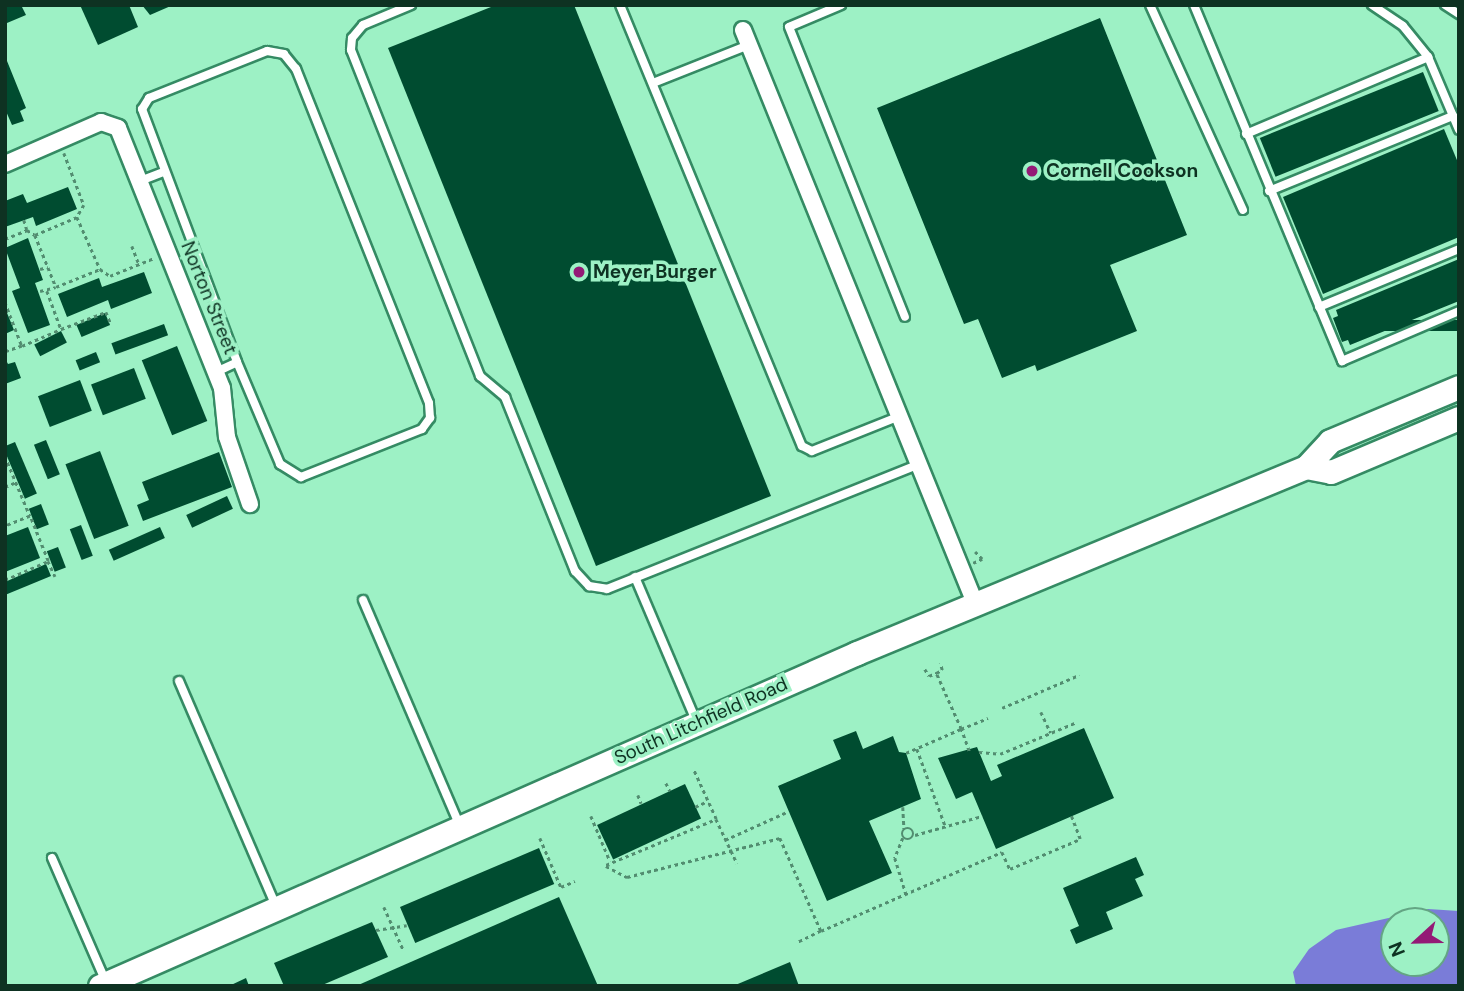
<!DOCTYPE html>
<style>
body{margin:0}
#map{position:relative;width:1464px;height:991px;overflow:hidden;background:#9df1c5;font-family:"DM Sans",sans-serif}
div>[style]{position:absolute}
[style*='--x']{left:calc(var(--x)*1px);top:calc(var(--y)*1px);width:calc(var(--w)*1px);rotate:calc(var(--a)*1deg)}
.water>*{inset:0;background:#7a7cd8}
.building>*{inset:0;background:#004c30;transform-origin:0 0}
.path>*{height:2.5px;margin-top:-1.25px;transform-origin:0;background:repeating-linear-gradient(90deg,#528d70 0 3.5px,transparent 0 7px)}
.path>.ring{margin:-1.25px;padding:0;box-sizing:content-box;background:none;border:2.5px solid #528d70;border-radius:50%}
.roads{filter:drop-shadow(2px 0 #358b64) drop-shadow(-2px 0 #358b64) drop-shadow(0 2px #358b64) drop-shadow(0 -2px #358b64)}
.lane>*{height:8px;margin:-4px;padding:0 4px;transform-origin:4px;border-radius:4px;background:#fff}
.street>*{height:16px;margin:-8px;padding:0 8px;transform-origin:8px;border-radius:8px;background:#fff}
.secondary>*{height:23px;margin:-11.5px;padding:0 11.5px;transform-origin:11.5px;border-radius:11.5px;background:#fff}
.dots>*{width:19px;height:19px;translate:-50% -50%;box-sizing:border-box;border:4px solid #9df1c5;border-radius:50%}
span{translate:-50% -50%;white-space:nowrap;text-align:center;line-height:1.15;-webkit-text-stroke:7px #9df1c5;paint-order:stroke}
.poi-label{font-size:19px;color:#0e3222;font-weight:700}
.left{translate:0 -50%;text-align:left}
.street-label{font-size:19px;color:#0e3222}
.frame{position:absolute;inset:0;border:7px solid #0e3222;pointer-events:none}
.north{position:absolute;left:1380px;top:907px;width:70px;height:70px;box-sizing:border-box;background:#9df1c5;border:2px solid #64a584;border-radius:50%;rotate:248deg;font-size:19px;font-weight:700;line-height:28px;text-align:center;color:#0e3222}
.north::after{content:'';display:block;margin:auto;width:24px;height:32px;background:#941a76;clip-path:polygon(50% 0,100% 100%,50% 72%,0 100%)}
</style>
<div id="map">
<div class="water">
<div style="clip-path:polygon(evenodd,1428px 909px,1459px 911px,1459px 986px,1296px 986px,1293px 972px,1309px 949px,1336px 930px,1428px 909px,1394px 921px,1436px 921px,1436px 963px,1394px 963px,1394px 921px)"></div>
</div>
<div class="building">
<div style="clip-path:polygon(5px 5px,21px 5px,26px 15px,7px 23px)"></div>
<div style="clip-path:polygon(80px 5px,129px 5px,138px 27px,98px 45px)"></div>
<div style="clip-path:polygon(142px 5px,173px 5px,150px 15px)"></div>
<div style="clip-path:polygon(496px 5px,574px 5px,771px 496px,596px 566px,388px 48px)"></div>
<div style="clip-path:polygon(1100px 18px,1187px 235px,1110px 265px,1137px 331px,1037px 371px,1035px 365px,1002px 378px,978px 319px,964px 324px,877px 108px)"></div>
<div style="clip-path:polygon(5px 56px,26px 108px,20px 111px,24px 121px,12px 125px,5px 109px)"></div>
<div style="left:1423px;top:72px;width:42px;height:176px;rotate:68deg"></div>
<div style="clip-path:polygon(1444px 129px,1459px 165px,1459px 237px,1323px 294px,1283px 197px)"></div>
<div style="clip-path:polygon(68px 187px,77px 209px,36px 226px,33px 217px,5px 227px,5px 201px,23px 194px,27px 203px)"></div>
<div style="clip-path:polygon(28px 238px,43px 280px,35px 283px,50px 325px,28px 333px,12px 291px,20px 288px,5px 248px)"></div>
<div style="clip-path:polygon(1459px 259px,1459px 301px,1350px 345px,1348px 340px,1342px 342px,1333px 318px,1338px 316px,1336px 310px)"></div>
<div style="clip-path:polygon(144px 272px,152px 293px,111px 309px,108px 300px,67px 317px,58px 294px,99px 278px,102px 287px)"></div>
<div style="clip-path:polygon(5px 308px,14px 330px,5px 334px)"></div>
<div style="left:105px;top:313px;width:13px;height:31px;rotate:67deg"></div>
<div style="left:1459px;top:320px;width:11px;height:115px;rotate:90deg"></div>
<div style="left:164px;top:324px;width:12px;height:56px;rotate:70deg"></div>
<div style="left:61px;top:331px;width:13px;height:30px;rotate:63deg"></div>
<div style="left:177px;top:346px;width:81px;height:38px;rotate:68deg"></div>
<div style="left:96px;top:352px;width:11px;height:22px;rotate:68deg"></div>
<div style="clip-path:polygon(5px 358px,8px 364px,15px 362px,21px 378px,5px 384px)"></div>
<div style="left:134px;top:368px;width:33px;height:46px;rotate:69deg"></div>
<div style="left:80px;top:380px;width:33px;height:45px;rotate:69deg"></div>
<div style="left:46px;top:440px;width:37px;height:13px;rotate:68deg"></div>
<div style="left:15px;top:442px;width:56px;height:13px;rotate:67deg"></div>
<div style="left:100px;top:451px;width:80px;height:37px;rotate:69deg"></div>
<div style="clip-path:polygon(219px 452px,232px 487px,143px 521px,137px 505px,149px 500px,142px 482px)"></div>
<div style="left:227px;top:496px;width:14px;height:45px;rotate:65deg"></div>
<div style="left:41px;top:504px;width:22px;height:13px;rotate:69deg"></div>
<div style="left:81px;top:525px;width:33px;height:12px;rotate:69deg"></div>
<div style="clip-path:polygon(28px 527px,40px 558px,5px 572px,5px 536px)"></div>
<div style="left:160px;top:527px;width:12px;height:56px;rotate:66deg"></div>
<div style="left:58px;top:547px;width:22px;height:12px;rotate:69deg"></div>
<div style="clip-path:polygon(46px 564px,51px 576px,5px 595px,5px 582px)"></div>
<div style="clip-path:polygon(1084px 728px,1114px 798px,996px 849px,972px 792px,956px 799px,938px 758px,977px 747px,991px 781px,1002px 776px,997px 765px)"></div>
<div style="clip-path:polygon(856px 731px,863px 749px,893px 736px,899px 752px,906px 753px,921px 799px,869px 821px,892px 873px,827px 901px,778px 786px,841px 759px,833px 740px)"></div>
<div style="left:685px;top:784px;width:38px;height:97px;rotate:65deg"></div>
<div style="left:539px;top:848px;width:39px;height:151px;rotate:67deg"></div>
<div style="clip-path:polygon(1136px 857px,1144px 875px,1135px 879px,1143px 896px,1106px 912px,1113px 929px,1076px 944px,1070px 930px,1079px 926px,1063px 888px)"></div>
<div style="clip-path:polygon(559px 897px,598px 986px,356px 986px)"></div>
<div style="clip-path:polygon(372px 922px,388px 957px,320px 986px,284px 986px,274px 963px)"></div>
<div style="clip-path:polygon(790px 962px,799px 986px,733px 986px)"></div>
<div style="clip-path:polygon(246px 978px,249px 986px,229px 986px)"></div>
</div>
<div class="path">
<div style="--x:64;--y:153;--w:56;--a:69"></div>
<div style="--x:84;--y:205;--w:14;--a:120"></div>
<div style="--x:77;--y:217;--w:57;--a:66.1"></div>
<div style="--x:100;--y:269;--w:12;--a:35"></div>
<div style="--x:110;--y:276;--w:48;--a:-22.2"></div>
<div style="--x:24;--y:220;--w:10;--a:73"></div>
<div style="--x:35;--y:235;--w:56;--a:68"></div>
<div style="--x:56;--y:287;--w:48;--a:-22.2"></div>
<div style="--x:5;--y:239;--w:24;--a:-22"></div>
<div style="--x:27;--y:230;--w:9;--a:32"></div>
<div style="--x:35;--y:235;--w:46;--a:-23.2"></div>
<div style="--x:132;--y:246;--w:19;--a:69"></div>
<div style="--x:40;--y:269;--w:8;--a:-14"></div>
<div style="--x:40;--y:291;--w:16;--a:-14"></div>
<div style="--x:47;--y:291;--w:40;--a:69.8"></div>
<div style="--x:61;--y:329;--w:48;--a:-20.7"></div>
<div style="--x:106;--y:312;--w:13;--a:67"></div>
<div style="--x:5;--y:302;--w:47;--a:68.9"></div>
<div style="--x:22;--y:346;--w:18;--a:161"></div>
<div style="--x:22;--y:346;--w:43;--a:-23.6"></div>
<div style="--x:5;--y:456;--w:65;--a:67.4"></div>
<div style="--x:30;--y:516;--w:27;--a:158"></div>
<div style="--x:5;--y:487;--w:12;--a:-24"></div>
<div style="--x:48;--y:561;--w:17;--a:65"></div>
<div style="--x:973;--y:563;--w:10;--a:-24"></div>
<div style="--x:982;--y:559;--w:10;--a:-135"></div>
<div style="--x:5;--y:580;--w:47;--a:-23.8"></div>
<div style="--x:48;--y:561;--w:48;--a:-111.8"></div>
<div style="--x:925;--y:669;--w:8;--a:60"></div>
<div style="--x:929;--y:676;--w:8;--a:-23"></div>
<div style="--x:1002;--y:708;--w:84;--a:-23.2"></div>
<div style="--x:1041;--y:712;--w:23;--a:65"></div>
<div style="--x:917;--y:749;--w:84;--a:69.8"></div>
<div style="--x:969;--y:751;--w:23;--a:-110"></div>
<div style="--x:961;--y:729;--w:29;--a:-22"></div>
<div style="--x:979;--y:752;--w:21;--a:5"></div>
<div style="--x:1000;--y:754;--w:83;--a:-22.6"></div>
<div style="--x:906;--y:753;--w:60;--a:-23.6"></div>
<div style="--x:961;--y:729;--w:61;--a:-114.1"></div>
<div style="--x:936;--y:673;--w:7;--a:-27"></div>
<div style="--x:942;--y:670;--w:7;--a:-106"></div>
<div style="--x:666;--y:783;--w:9;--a:63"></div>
<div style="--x:638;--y:795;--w:9;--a:69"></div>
<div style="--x:695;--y:807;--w:14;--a:-25"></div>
<div style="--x:903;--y:807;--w:22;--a:87"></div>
<div style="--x:591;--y:816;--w:49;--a:67.1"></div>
<div style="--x:716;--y:819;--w:49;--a:64.5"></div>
<div class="ring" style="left:902px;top:828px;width:9.5px;height:9.5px"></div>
<div style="--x:915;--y:835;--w:70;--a:-15.8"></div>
<div style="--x:540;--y:838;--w:53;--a:66.8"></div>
<div style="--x:561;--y:887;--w:15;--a:-23"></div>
<div style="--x:903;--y:838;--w:22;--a:112"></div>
<div style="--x:895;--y:858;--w:38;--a:73"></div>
<div style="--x:725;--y:840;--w:70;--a:-24.4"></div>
<div style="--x:606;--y:865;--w:119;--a:-22.7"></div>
<div style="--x:716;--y:819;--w:53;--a:-114.6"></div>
<div style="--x:606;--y:866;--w:24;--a:28"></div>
<div style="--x:627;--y:877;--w:158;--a:-14.3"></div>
<div style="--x:780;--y:838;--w:102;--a:66.2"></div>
<div style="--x:821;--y:931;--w:25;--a:154"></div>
<div style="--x:384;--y:907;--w:48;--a:65.6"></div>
<div style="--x:376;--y:930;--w:31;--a:-9"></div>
<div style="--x:821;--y:931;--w:197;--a:-23.6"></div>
<div style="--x:1002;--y:852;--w:19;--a:65"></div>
<div style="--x:1010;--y:869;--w:76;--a:-23.2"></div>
<div style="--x:1080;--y:839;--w:25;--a:-111"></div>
</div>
<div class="roads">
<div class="lane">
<div style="--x:411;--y:5;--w:52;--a:157.4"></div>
<div style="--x:363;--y:25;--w:17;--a:130"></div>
<div style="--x:352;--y:38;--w:12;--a:95"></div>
<div style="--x:351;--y:50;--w:351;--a:68.4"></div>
<div style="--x:480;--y:376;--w:33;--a:40"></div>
<div style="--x:505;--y:397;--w:188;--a:68.1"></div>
<div style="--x:575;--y:571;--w:21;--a:47"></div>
<div style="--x:589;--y:586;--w:18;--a:9"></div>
<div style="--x:607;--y:589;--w:336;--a:-21.8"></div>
<div style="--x:620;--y:5;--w:477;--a:67.6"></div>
<div style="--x:802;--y:446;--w:11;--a:27"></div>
<div style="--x:812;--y:451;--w:95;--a:-21.7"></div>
<div style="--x:841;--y:5;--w:56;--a:157.1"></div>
<div style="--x:789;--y:27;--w:312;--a:68.2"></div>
<div style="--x:1150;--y:5;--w:225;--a:65.6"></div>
<div style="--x:1194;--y:5;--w:386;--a:67.4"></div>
<div style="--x:1342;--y:361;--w:127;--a:-23.1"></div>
<div style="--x:1372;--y:5;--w:37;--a:34"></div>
<div style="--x:1403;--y:26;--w:40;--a:51"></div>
<div style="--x:1428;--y:57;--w:79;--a:67"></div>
<div style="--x:1445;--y:5;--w:17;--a:33"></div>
<div style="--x:653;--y:83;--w:103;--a:-21.6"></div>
<div style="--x:1246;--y:134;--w:198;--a:-22.9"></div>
<div style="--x:140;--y:181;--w:25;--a:-21"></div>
<div style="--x:1269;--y:191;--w:199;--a:-22.2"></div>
<div style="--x:1319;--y:307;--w:152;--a:-22.5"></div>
<div style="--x:216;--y:372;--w:23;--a:-25"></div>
<div style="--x:237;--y:362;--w:111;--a:67.1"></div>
<div style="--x:280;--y:464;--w:25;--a:32"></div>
<div style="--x:301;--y:477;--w:130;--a:-21.6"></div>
<div style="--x:422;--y:429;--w:14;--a:-54"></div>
<div style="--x:430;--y:418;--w:15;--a:-94"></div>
<div style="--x:429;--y:403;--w:360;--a:-111.7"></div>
<div style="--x:296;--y:69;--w:19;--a:-129"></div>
<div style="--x:284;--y:54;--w:17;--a:-170"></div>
<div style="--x:267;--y:51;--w:127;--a:158.3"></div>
<div style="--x:149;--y:98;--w:13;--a:122"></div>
<div style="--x:142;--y:109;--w:270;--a:69.4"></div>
<div style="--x:635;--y:577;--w:159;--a:67"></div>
<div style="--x:363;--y:600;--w:244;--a:66.8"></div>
<div style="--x:179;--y:681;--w:245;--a:66.7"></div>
<div style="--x:52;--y:858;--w:133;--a:66.5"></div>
</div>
<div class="street">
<div style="--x:743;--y:30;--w:618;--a:67.96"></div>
<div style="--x:5;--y:164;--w:105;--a:-23.6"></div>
<div style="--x:101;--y:122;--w:18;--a:19"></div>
<div style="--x:118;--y:128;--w:280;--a:68.2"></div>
<div style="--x:222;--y:388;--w:49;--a:84.2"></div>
<div style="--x:227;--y:437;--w:71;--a:71.1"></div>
</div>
<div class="secondary">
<div style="--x:1306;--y:467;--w:25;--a:11"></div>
<div style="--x:1331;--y:472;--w:139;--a:-22.9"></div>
<div style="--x:100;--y:986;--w:827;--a:-23.74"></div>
<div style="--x:857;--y:653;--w:486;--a:-22.5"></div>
<div style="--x:1306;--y:467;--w:35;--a:-47"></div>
<div style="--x:1330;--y:441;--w:140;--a:-22.7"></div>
</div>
</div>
<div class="dots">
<div style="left:1032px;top:171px;background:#941a76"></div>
<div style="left:579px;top:272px;background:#941a76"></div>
</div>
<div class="poi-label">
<span class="left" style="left:1046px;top:171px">Cornell Cookson</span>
<span class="left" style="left:593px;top:272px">Meyer Burger</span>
</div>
<div class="street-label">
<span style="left:209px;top:298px;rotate:68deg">Norton Street</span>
<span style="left:701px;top:721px;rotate:-24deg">South Litchfield Road</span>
</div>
<div class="frame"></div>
<div class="north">N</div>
</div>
